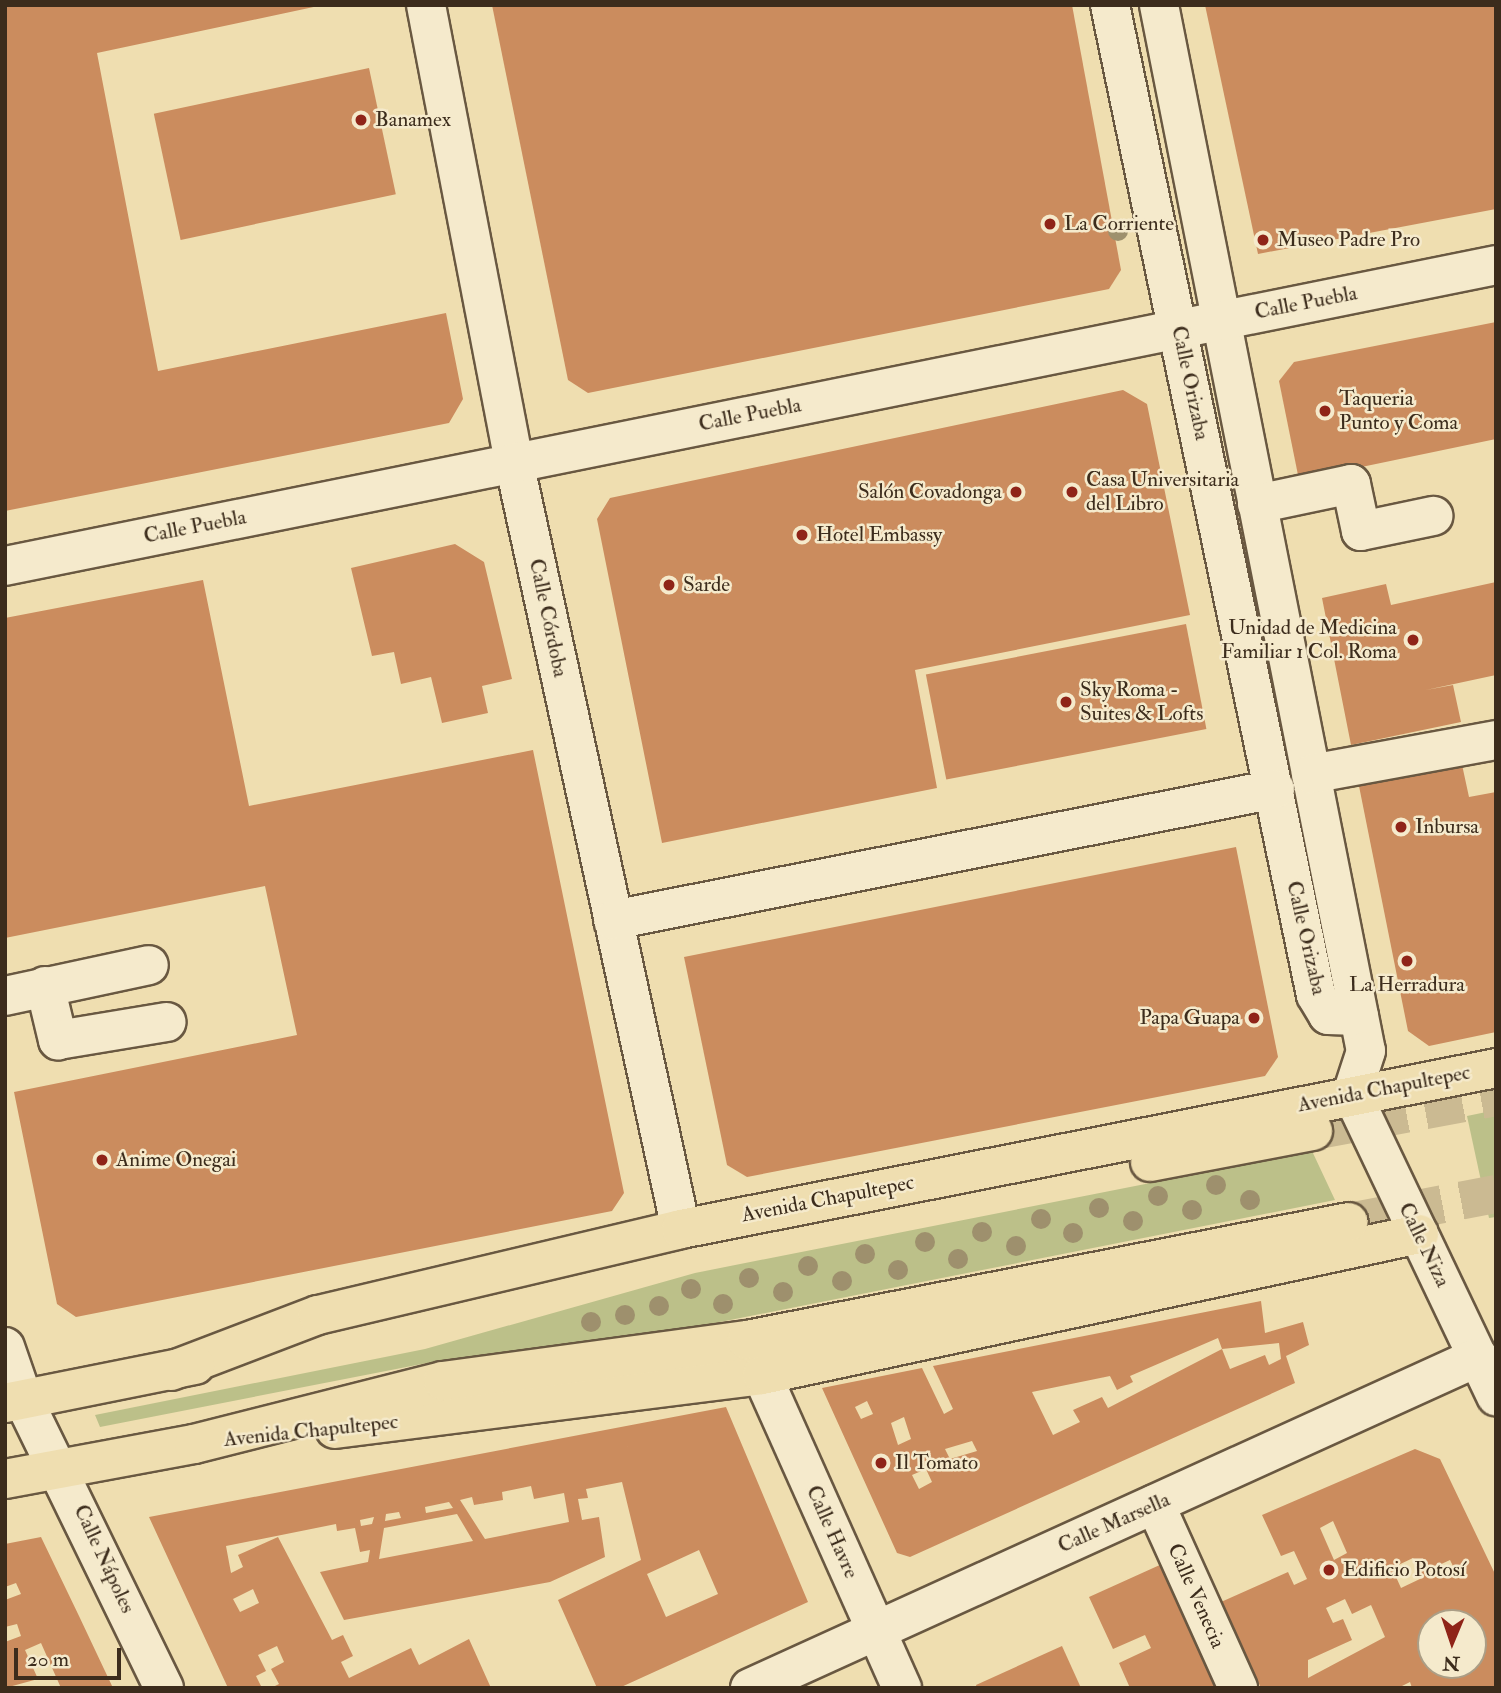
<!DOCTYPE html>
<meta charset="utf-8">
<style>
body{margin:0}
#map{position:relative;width:1501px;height:1693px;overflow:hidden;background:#efdeb0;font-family:"IM FELL Double Pica",serif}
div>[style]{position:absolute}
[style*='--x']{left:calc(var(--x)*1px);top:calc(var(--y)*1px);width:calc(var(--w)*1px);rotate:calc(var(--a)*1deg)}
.green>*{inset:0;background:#bcc089}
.building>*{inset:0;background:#cb8c5e;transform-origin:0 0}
.major-tunnel>*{height:38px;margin-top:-19px;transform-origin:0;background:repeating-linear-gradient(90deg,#cbba92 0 38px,transparent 0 57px)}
.roads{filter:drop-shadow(2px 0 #695841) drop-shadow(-2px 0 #695841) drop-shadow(0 2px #695841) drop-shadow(0 -2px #695841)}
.minor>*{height:38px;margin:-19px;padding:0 19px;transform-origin:19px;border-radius:19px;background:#f5eacc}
.major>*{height:38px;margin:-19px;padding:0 19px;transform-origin:19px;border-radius:19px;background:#efdeb0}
.trees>*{width:20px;height:20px;margin:-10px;border-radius:50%;background:#9e906d}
.dots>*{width:19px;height:19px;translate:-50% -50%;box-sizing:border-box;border:4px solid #f5eacc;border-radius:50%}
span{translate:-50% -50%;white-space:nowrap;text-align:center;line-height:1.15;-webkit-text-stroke:5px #f5eacc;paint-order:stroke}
.poi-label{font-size:21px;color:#3c2c1c}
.left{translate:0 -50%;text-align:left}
.right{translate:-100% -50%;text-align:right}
.street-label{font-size:21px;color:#3c2c1c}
.frame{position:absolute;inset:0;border:7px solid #3c2c1c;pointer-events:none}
.north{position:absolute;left:1417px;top:1609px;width:70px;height:70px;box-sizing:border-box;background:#f5eacc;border:2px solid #ab9e86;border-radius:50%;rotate:182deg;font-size:19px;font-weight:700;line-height:28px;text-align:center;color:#3c2c1c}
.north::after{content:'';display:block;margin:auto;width:24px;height:32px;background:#8f2418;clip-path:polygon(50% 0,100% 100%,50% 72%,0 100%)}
.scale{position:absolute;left:14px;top:1648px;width:107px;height:32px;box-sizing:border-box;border:4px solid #3c2c1c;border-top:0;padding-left:9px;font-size:21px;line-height:24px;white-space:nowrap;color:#3c2c1c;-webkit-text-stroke:5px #f5eacc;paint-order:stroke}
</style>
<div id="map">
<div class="green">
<div style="clip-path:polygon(1496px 1110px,1496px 1217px,1489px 1218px,1467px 1116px)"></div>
<div style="clip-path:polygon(1312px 1151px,1335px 1200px,705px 1325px,427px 1363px,100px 1427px,95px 1415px,425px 1349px,695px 1273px)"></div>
</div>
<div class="building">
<div style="clip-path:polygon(5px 5px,323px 5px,97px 53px,158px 371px,446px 313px,463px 399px,449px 423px,5px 511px)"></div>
<div style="clip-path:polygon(492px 5px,1072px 5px,1121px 270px,1109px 289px,588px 393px,568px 380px)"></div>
<div style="clip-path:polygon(1205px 5px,1496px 5px,1496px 209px,1258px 254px)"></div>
<div style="left:369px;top:68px;width:129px;height:220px;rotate:78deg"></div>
<div style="clip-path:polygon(1496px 322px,1496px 439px,1299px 480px,1279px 381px,1294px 362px)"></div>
<div style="clip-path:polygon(1123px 390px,1147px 404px,1190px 615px,915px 670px,937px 788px,662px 843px,597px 519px,610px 498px)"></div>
<div style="clip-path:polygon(455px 544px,484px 562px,512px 679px,482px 686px,488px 713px,442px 723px,431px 677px,401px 684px,394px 652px,372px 656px,351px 568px)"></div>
<div style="clip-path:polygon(203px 580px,249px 806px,533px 750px,624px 1193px,612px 1211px,76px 1317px,57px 1304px,14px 1092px,297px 1035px,265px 886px,5px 938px,5px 618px)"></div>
<div style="clip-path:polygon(1496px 582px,1496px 675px,1426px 690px,1453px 685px,1461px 722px,1351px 745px,1322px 598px,1386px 584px,1391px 605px)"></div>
<div style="left:1186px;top:624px;width:107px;height:265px;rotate:79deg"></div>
<div style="clip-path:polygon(1461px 760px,1469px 797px,1496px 792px,1496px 1032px,1429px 1046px,1408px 1031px,1358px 781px)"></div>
<div style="clip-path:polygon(1236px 847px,1278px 1057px,1265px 1076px,747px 1177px,727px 1165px,684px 957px)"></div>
<div style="clip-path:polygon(evenodd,1261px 1301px,1265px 1333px,1303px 1322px,1309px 1345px,1286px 1356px,1295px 1383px,910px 1557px,897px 1553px,822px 1388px,922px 1368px,944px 1414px,953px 1409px,933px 1366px,1261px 1301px,1218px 1338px,1222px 1349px,1108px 1408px,1102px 1397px,1073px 1410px,1080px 1422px,1053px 1435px,1032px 1392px,1110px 1376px,1117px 1390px,1133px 1382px,1130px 1376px,1218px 1338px,1261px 1301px,1279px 1343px,1281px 1359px,1269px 1365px,1265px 1355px,1230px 1369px,1222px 1349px,1279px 1343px,1261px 1301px,867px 1401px,873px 1414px,861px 1419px,855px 1407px,867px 1401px,1261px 1301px,904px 1417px,911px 1439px,898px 1445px,891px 1423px,904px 1417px,1261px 1301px,972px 1441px,977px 1451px,950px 1459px,945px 1449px,972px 1441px,1261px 1301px,926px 1469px,932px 1482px,919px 1489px,912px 1475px,926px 1469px)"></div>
<div style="clip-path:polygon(evenodd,726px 1407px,808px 1602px,619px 1688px,597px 1688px,558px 1600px,641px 1560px,622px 1482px,586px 1489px,588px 1498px,578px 1499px,582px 1520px,599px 1517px,605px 1557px,550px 1582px,344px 1620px,320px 1572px,368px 1562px,370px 1550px,360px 1552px,355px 1528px,337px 1531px,336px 1524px,226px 1546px,231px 1573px,243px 1567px,238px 1555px,278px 1537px,332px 1640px,343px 1635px,353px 1656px,341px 1662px,349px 1678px,411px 1648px,419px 1665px,469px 1639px,491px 1688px,271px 1688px,279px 1684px,271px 1669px,284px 1662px,277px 1646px,258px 1655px,266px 1671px,256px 1676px,262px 1688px,228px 1688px,149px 1517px,726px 1407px,531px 1486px,534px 1499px,564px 1493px,569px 1522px,485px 1539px,460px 1500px,472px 1497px,474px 1505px,503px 1500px,502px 1492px,531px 1486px,726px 1407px,449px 1502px,453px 1508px,426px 1513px,425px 1507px,449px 1502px,726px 1407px,399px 1512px,401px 1518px,385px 1521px,386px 1514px,399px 1512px,726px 1407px,457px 1514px,473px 1541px,379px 1559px,384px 1528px,457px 1514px,726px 1407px,374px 1517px,372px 1524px,361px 1526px,360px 1520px,374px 1517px,726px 1407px,699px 1550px,718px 1594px,666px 1617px,647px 1574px,699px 1550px,726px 1407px,253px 1589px,259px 1603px,240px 1612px,233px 1599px,253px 1589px)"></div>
<div style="clip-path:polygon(evenodd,1415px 1449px,1440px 1459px,1496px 1576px,1496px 1688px,1412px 1688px,1410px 1682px,1398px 1688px,1261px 1688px,1221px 1602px,1288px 1572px,1294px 1585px,1307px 1579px,1294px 1551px,1281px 1556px,1262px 1515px,1415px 1449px,1333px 1521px,1347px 1553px,1334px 1560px,1320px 1528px,1333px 1521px,1415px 1449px,1413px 1558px,1422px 1578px,1401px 1588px,1392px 1568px,1413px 1558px,1415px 1449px,1450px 1560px,1456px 1572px,1442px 1578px,1437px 1566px,1450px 1560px,1415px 1449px,1345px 1599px,1352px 1614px,1371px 1605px,1385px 1637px,1308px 1678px,1308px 1660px,1352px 1640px,1343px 1619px,1333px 1623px,1326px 1608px,1345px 1599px,1415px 1449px,1431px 1623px,1473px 1623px,1473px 1665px,1431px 1665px,1431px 1623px)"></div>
<div style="clip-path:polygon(41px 1537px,79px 1616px,113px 1688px,61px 1688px,41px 1643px,25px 1650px,38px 1679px,5px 1688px,5px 1642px,21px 1636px,17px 1624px,5px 1627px,5px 1600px,21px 1594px,16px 1583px,5px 1587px,5px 1544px)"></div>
<div style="clip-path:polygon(1162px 1564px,1218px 1688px,1130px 1688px,1119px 1663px,1151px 1648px,1145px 1635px,1113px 1649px,1089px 1597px)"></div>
<div style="clip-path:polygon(1062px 1646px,1081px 1688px,977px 1688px,976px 1685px)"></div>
</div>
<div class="major-tunnel">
<div style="--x:1313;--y:1131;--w:186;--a:-10.5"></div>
<div style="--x:1349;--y:1222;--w:150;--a:-10.8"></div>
</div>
<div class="roads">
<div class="minor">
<div style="--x:426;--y:5;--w:465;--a:79.1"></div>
<div style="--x:514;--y:462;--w:785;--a:77.72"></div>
<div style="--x:1110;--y:5;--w:1011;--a:78.25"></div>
<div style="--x:1316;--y:995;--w:23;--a:59"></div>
<div style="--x:1328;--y:1015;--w:31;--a:2"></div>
<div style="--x:1159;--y:5;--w:1066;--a:78.81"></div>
<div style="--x:1366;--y:1051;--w:45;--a:108"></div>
<div style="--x:1352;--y:1094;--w:335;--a:64.5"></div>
<div style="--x:1257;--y:504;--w:96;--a:-12"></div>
<div style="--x:1351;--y:484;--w:48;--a:78"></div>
<div style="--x:1361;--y:531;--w:74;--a:-11.8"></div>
<div style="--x:5;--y:566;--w:1521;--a:-11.41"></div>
<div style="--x:1311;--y:774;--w:188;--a:-10.4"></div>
<div style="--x:613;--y:920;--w:675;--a:-11.19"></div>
<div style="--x:45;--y:986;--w:56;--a:76.5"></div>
<div style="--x:58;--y:1040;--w:110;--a:-9.4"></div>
<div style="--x:5;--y:996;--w:147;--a:-12.1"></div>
<div style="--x:5;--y:1347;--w:55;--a:70.9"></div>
<div style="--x:23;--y:1399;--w:322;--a:64"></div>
<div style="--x:762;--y:1375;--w:343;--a:65.9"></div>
<div style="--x:1155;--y:1504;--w:202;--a:65.7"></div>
<div style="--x:750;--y:1688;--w:800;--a:-24.45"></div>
</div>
<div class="major">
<div style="--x:1150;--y:1162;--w:166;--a:-10.8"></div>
<div style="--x:171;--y:1371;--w:157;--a:-20.9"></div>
<div style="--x:318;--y:1315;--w:373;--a:-13.3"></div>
<div style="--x:681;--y:1229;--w:831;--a:-11.17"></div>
<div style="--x:5;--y:1403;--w:194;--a:-11.3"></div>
<div style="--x:335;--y:1429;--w:430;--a:-7.2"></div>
<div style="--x:762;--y:1375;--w:672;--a:-12.11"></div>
<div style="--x:5;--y:1479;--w:192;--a:-10.5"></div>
<div style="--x:194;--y:1444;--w:257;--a:-14.2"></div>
<div style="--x:443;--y:1381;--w:307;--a:-7.7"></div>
<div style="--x:747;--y:1340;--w:613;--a:-11.09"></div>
</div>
</div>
<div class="trees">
<div style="left:1118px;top:231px"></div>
<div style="left:1216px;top:1185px"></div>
<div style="left:1158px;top:1196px"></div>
<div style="left:1250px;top:1200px"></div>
<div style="left:1099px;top:1208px"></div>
<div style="left:1192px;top:1210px"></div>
<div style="left:1041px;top:1219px"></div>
<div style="left:1133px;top:1221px"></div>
<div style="left:982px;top:1232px"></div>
<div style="left:1073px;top:1233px"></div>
<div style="left:925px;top:1242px"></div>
<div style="left:1016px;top:1246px"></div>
<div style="left:865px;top:1254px"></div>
<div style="left:958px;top:1259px"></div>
<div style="left:808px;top:1266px"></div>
<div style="left:898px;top:1270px"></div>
<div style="left:749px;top:1278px"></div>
<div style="left:842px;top:1281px"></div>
<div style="left:691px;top:1289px"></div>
<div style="left:783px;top:1292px"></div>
<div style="left:723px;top:1304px"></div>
<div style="left:659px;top:1306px"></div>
<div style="left:625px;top:1315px"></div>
<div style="left:591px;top:1322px"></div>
</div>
<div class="dots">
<div style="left:361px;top:120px;background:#8f2418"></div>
<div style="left:1050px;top:224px;background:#8f2418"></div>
<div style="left:1263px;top:240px;background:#8f2418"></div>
<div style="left:1325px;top:411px;background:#8f2418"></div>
<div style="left:1016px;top:492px;background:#8f2418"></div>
<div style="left:1072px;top:492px;background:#8f2418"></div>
<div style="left:802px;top:535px;background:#8f2418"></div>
<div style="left:669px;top:585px;background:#8f2418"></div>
<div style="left:1413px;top:640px;background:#8f2418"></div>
<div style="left:1066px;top:702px;background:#8f2418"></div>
<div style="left:1401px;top:827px;background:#8f2418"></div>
<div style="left:1407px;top:961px;background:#8f2418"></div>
<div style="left:1254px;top:1018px;background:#8f2418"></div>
<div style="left:102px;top:1160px;background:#8f2418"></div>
<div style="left:881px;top:1463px;background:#8f2418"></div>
<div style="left:1329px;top:1570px;background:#8f2418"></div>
</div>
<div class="poi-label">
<span class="left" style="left:375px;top:120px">Banamex</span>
<span class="left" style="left:1064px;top:224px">La Corriente</span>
<span class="left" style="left:1277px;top:240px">Museo Padre Pro</span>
<span class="left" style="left:1339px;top:411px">Taqueria<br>Punto y Coma</span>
<span class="left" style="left:1086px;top:492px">Casa Universitaria<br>del Libro</span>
<span class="right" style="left:1002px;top:492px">Salón Covadonga</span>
<span class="left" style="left:816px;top:535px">Hotel Embassy</span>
<span class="left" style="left:683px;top:585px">Sarde</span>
<span class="right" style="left:1397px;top:640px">Unidad de Medicina<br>Familiar 1 Col. Roma</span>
<span class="left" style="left:1080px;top:702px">Sky Roma -<br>Suites &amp; Lofts</span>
<span class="left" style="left:1415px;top:827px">Inbursa</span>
<span style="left:1407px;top:985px">La Herradura</span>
<span class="right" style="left:1240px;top:1018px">Papa Guapa</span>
<span class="left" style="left:116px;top:1160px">Anime Onegai</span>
<span class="left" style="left:895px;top:1463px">Il Tomato</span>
<span class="left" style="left:1343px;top:1570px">Edificio Potosí</span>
</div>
<div class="street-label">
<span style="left:1306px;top:303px;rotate:-11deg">Calle Puebla</span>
<span style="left:1190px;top:383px;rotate:78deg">Calle Orizaba</span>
<span style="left:750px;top:415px;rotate:-11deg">Calle Puebla</span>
<span style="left:195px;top:527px;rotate:-11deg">Calle Puebla</span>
<span style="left:548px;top:618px;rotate:78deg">Calle Córdoba</span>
<span style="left:1306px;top:938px;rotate:77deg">Calle Orizaba</span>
<span style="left:1384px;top:1089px;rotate:-11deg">Avenida Chapultepec</span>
<span style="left:828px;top:1199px;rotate:-11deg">Avenida Chapultepec</span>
<span style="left:1424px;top:1245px;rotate:64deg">Calle Niza</span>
<span style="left:311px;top:1431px;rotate:-6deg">Avenida Chapultepec</span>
<span style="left:1114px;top:1523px;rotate:-24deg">Calle Marsella</span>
<span style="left:832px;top:1532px;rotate:66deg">Calle Havre</span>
<span style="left:104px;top:1559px;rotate:65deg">Calle Nápoles</span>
<span style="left:1196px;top:1596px;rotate:66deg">Calle Venecia</span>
</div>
<div class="frame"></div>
<div class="north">N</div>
<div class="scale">20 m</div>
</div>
